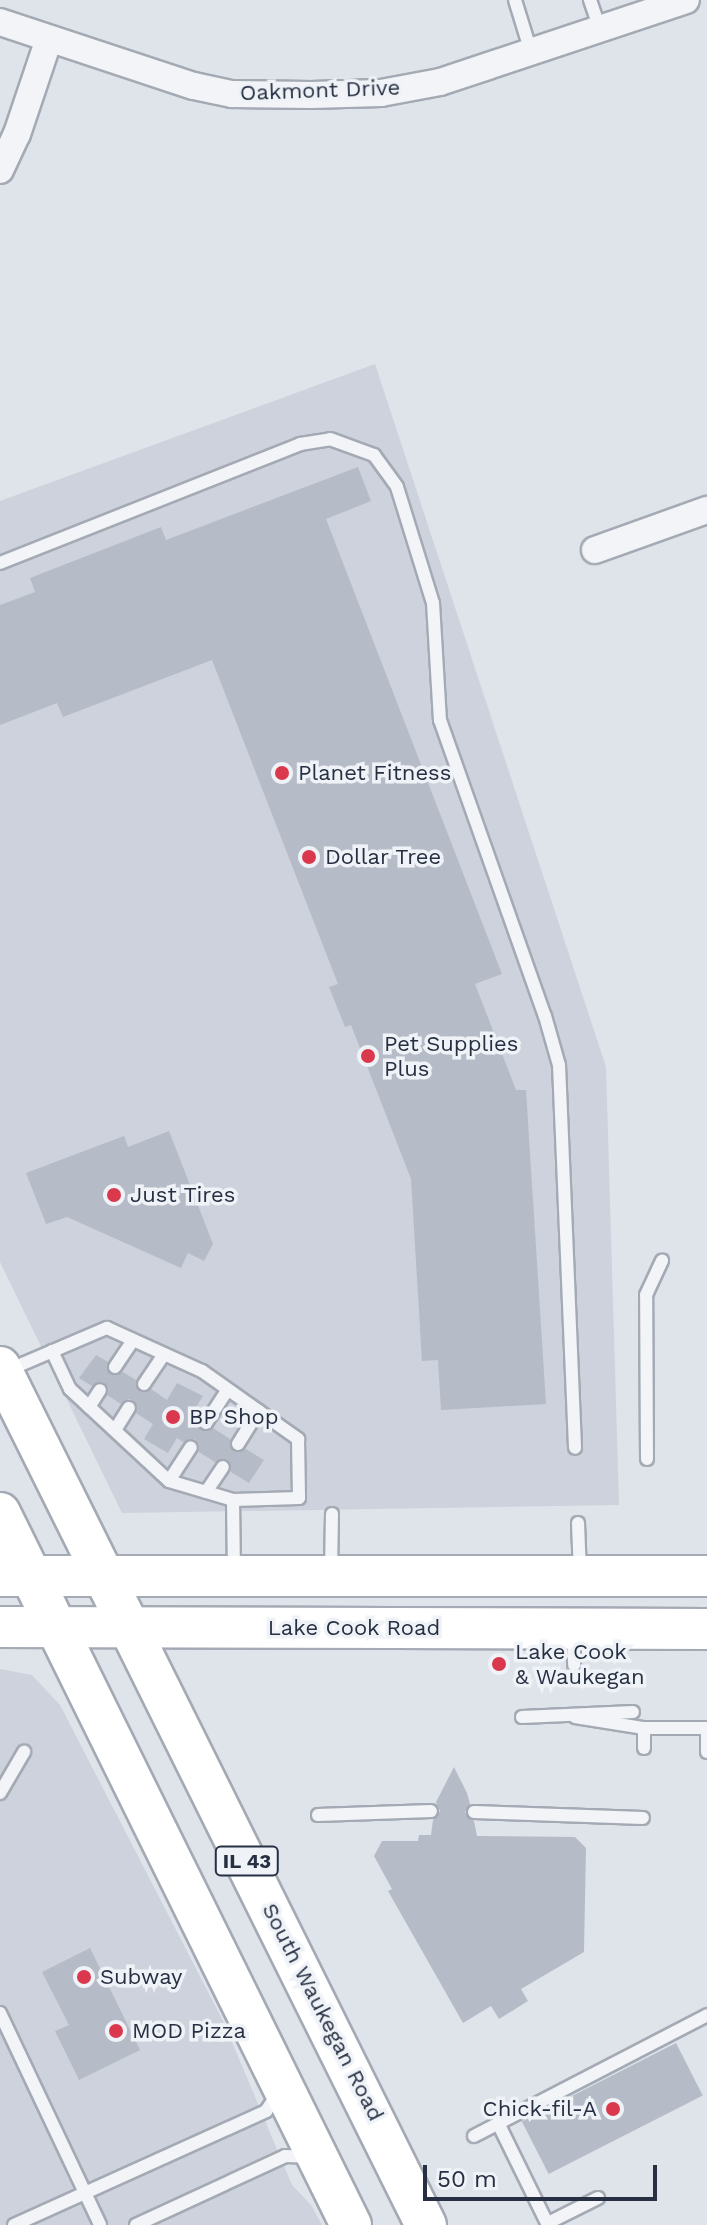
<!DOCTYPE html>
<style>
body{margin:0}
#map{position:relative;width:707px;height:2225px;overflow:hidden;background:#dfe3ea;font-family:"Work Sans",sans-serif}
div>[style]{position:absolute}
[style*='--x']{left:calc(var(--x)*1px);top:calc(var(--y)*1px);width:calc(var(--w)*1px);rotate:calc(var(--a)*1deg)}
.built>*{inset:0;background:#cdd2dc}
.building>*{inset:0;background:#b6bcc7;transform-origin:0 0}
.roads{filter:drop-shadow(2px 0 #a4aab4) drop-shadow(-2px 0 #a4aab4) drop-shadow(0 2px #a4aab4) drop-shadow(0 -2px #a4aab4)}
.service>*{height:12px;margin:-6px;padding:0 6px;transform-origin:6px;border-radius:6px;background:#f2f4f8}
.minor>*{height:26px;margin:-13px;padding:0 13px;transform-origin:13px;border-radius:13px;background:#f2f4f8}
.primary>*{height:40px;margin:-20px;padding:0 20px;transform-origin:20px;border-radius:20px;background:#fff}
.dots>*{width:22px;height:22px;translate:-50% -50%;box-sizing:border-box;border:4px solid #eff2f7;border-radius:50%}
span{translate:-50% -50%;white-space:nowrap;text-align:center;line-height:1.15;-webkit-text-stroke:7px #eff2f7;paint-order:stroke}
.shield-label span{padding:2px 6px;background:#eff2f7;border:2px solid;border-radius:6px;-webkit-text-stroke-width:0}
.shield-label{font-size:20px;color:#263042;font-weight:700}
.street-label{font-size:22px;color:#263042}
.poi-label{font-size:22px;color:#263042}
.left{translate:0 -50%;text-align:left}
.right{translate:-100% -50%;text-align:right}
.scale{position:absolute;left:423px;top:2165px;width:234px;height:36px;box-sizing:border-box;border:4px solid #263042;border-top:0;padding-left:10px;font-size:24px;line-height:28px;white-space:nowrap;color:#263042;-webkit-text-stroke:6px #eff2f7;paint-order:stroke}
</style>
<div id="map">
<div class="built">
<div style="clip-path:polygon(375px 364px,606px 1067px,619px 1505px,122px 1513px,0 1262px,0 501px)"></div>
<div style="clip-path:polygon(0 1669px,32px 1675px,60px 1705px,224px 2023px,292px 2185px,311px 2205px,322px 2225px,0 2225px)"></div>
</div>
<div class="building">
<div style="clip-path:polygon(358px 467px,371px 501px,326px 519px,502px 974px,475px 984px,516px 1090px,526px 1090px,546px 1404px,441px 1410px,438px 1360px,422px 1361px,411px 1179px,351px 1025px,345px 1027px,329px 987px,338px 984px,212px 660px,63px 717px,57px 703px,0 725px,0 605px,35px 592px,30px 578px,161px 527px,166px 540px)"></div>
<div style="clip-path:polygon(169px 1131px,213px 1244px,204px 1261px,188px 1253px,181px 1268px,67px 1217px,46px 1224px,26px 1173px,124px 1136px,128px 1147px)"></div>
<div style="clip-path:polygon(96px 1355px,108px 1362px,111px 1375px,123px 1372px,136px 1380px,140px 1392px,151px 1389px,167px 1400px,177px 1383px,203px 1396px,191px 1415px,198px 1419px,201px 1430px,213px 1428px,230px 1439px,234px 1452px,246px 1449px,264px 1460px,249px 1483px,231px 1472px,227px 1459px,215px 1462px,199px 1452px,199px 1444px,195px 1439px,183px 1442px,177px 1438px,168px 1453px,144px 1439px,153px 1424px,136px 1413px,134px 1401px,129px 1399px,121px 1404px,107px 1395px,108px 1387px,104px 1382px,92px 1386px,79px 1378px)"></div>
<div style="clip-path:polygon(454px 1767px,467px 1793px,470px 1804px,465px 1812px,474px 1821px,477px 1836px,575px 1837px,586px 1848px,584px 1952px,521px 1989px,528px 2001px,499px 2019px,491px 2006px,463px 2023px,388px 1891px,392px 1889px,374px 1856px,382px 1841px,418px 1841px,419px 1835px,431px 1835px,433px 1820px,440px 1811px,436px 1802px)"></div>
<div style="clip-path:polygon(90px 1948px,140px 2050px,79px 2080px,55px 2031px,69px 2025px,42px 1972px)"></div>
<div style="left:676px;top:2043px;width:59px;height:173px;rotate:63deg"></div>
</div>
<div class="roads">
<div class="service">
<div style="--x:515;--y:0;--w:54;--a:72.9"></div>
<div style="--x:590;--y:0;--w:31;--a:71"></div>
<div style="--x:0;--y:563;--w:323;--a:-21.6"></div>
<div style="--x:300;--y:444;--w:30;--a:-9"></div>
<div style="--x:330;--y:439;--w:47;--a:20"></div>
<div style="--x:374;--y:455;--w:39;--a:54"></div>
<div style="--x:397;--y:487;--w:121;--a:72.8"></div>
<div style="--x:433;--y:603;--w:117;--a:86.6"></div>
<div style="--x:440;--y:720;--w:314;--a:70.5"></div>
<div style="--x:545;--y:1016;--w:51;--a:74.1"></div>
<div style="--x:559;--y:1065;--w:383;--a:87.6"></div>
<div style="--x:52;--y:1351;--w:42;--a:64.7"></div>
<div style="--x:70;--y:1389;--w:135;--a:42.9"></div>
<div style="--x:169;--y:1481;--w:67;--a:16.5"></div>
<div style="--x:115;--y:1367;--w:32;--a:-56"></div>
<div style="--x:6;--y:1371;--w:110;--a:-23.1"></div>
<div style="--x:107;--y:1328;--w:104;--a:24.4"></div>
<div style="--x:202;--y:1371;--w:118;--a:35.3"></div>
<div style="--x:298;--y:1439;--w:59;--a:89"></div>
<div style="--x:299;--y:1498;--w:66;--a:178.3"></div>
<div style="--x:233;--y:1500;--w:72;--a:89.2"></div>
<div style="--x:144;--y:1384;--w:36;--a:-56"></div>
<div style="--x:89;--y:1407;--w:20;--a:-57"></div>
<div style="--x:206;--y:1423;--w:40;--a:-57.1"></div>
<div style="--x:115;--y:1430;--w:26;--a:-58"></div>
<div style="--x:238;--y:1444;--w:39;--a:-58"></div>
<div style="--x:647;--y:1459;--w:164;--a:-90.3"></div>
<div style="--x:646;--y:1295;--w:38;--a:-65"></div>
<div style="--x:169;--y:1481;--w:40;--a:-57.1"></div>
<div style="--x:206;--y:1492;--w:30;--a:-56"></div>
<div style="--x:578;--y:1523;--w:49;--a:87.7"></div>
<div style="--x:331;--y:1571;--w:57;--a:-89"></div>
<div style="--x:573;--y:1632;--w:33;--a:88"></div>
<div style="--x:522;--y:1717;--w:111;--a:-2.6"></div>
<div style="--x:575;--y:1717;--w:70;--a:9.1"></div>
<div style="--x:644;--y:1728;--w:63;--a:0"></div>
<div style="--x:644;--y:1728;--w:20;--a:90"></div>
<div style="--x:707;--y:1728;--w:24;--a:90"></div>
<div style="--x:0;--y:1793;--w:48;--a:-59.7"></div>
<div style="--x:474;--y:1812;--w:169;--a:2"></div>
<div style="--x:318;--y:1815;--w:113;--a:-2"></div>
<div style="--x:0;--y:2013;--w:234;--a:64.7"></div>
<div style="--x:498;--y:2123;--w:114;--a:63.9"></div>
<div style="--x:474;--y:2136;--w:263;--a:-27.4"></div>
<div style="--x:548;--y:2223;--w:56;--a:-26.6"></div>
<div style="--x:14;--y:2225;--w:277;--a:-24.3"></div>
<div style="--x:266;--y:2111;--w:22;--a:-56"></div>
<div style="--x:136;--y:2225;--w:164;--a:-24.8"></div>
<div style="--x:285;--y:2156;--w:25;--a:2"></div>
</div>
<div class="minor">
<div style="--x:0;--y:22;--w:204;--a:18.3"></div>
<div style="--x:194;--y:86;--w:39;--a:12"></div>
<div style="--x:232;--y:94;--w:79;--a:0.7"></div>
<div style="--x:311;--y:95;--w:70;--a:-1.6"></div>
<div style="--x:381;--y:93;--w:60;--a:-10.6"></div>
<div style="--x:440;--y:82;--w:259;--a:-18.4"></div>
<div style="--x:0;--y:170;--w:40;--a:-65"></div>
<div style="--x:17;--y:134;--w:100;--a:-71.4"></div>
<div style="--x:595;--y:550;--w:119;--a:-19.7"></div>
</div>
<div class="primary">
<div style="--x:0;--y:1367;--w:958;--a:63.6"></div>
<div style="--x:0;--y:1513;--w:794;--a:63.76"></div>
<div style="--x:0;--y:1576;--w:707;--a:0"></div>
<div style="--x:0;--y:1627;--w:707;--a:0.16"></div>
</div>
</div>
<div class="dots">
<div style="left:282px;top:773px;background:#da394d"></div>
<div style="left:309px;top:857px;background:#da394d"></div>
<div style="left:368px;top:1056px;background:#da394d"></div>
<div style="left:114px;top:1195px;background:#da394d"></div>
<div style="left:173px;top:1417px;background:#da394d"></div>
<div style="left:499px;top:1664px;background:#da394d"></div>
<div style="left:84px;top:1977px;background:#da394d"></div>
<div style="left:116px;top:2031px;background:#da394d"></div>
<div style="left:613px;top:2109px;background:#da394d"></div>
</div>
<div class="shield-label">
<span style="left:247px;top:1861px">IL 43</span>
</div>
<div class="street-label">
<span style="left:320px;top:90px;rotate:-2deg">Oakmont Drive</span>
<span style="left:354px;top:1628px">Lake Cook Road</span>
<span style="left:323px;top:2012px;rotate:63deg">South Waukegan Road</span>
</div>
<div class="poi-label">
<span class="left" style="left:298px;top:773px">Planet Fitness</span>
<span class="left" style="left:325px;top:857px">Dollar Tree</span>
<span class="left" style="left:384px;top:1056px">Pet Supplies<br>Plus</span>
<span class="left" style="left:130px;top:1195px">Just Tires</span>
<span class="left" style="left:189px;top:1417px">BP Shop</span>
<span class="left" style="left:515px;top:1664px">Lake Cook<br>&amp; Waukegan</span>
<span class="left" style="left:100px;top:1977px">Subway</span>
<span class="left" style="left:132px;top:2031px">MOD Pizza</span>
<span class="right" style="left:597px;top:2109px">Chick-fil-A</span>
</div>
<div class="scale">50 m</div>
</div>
